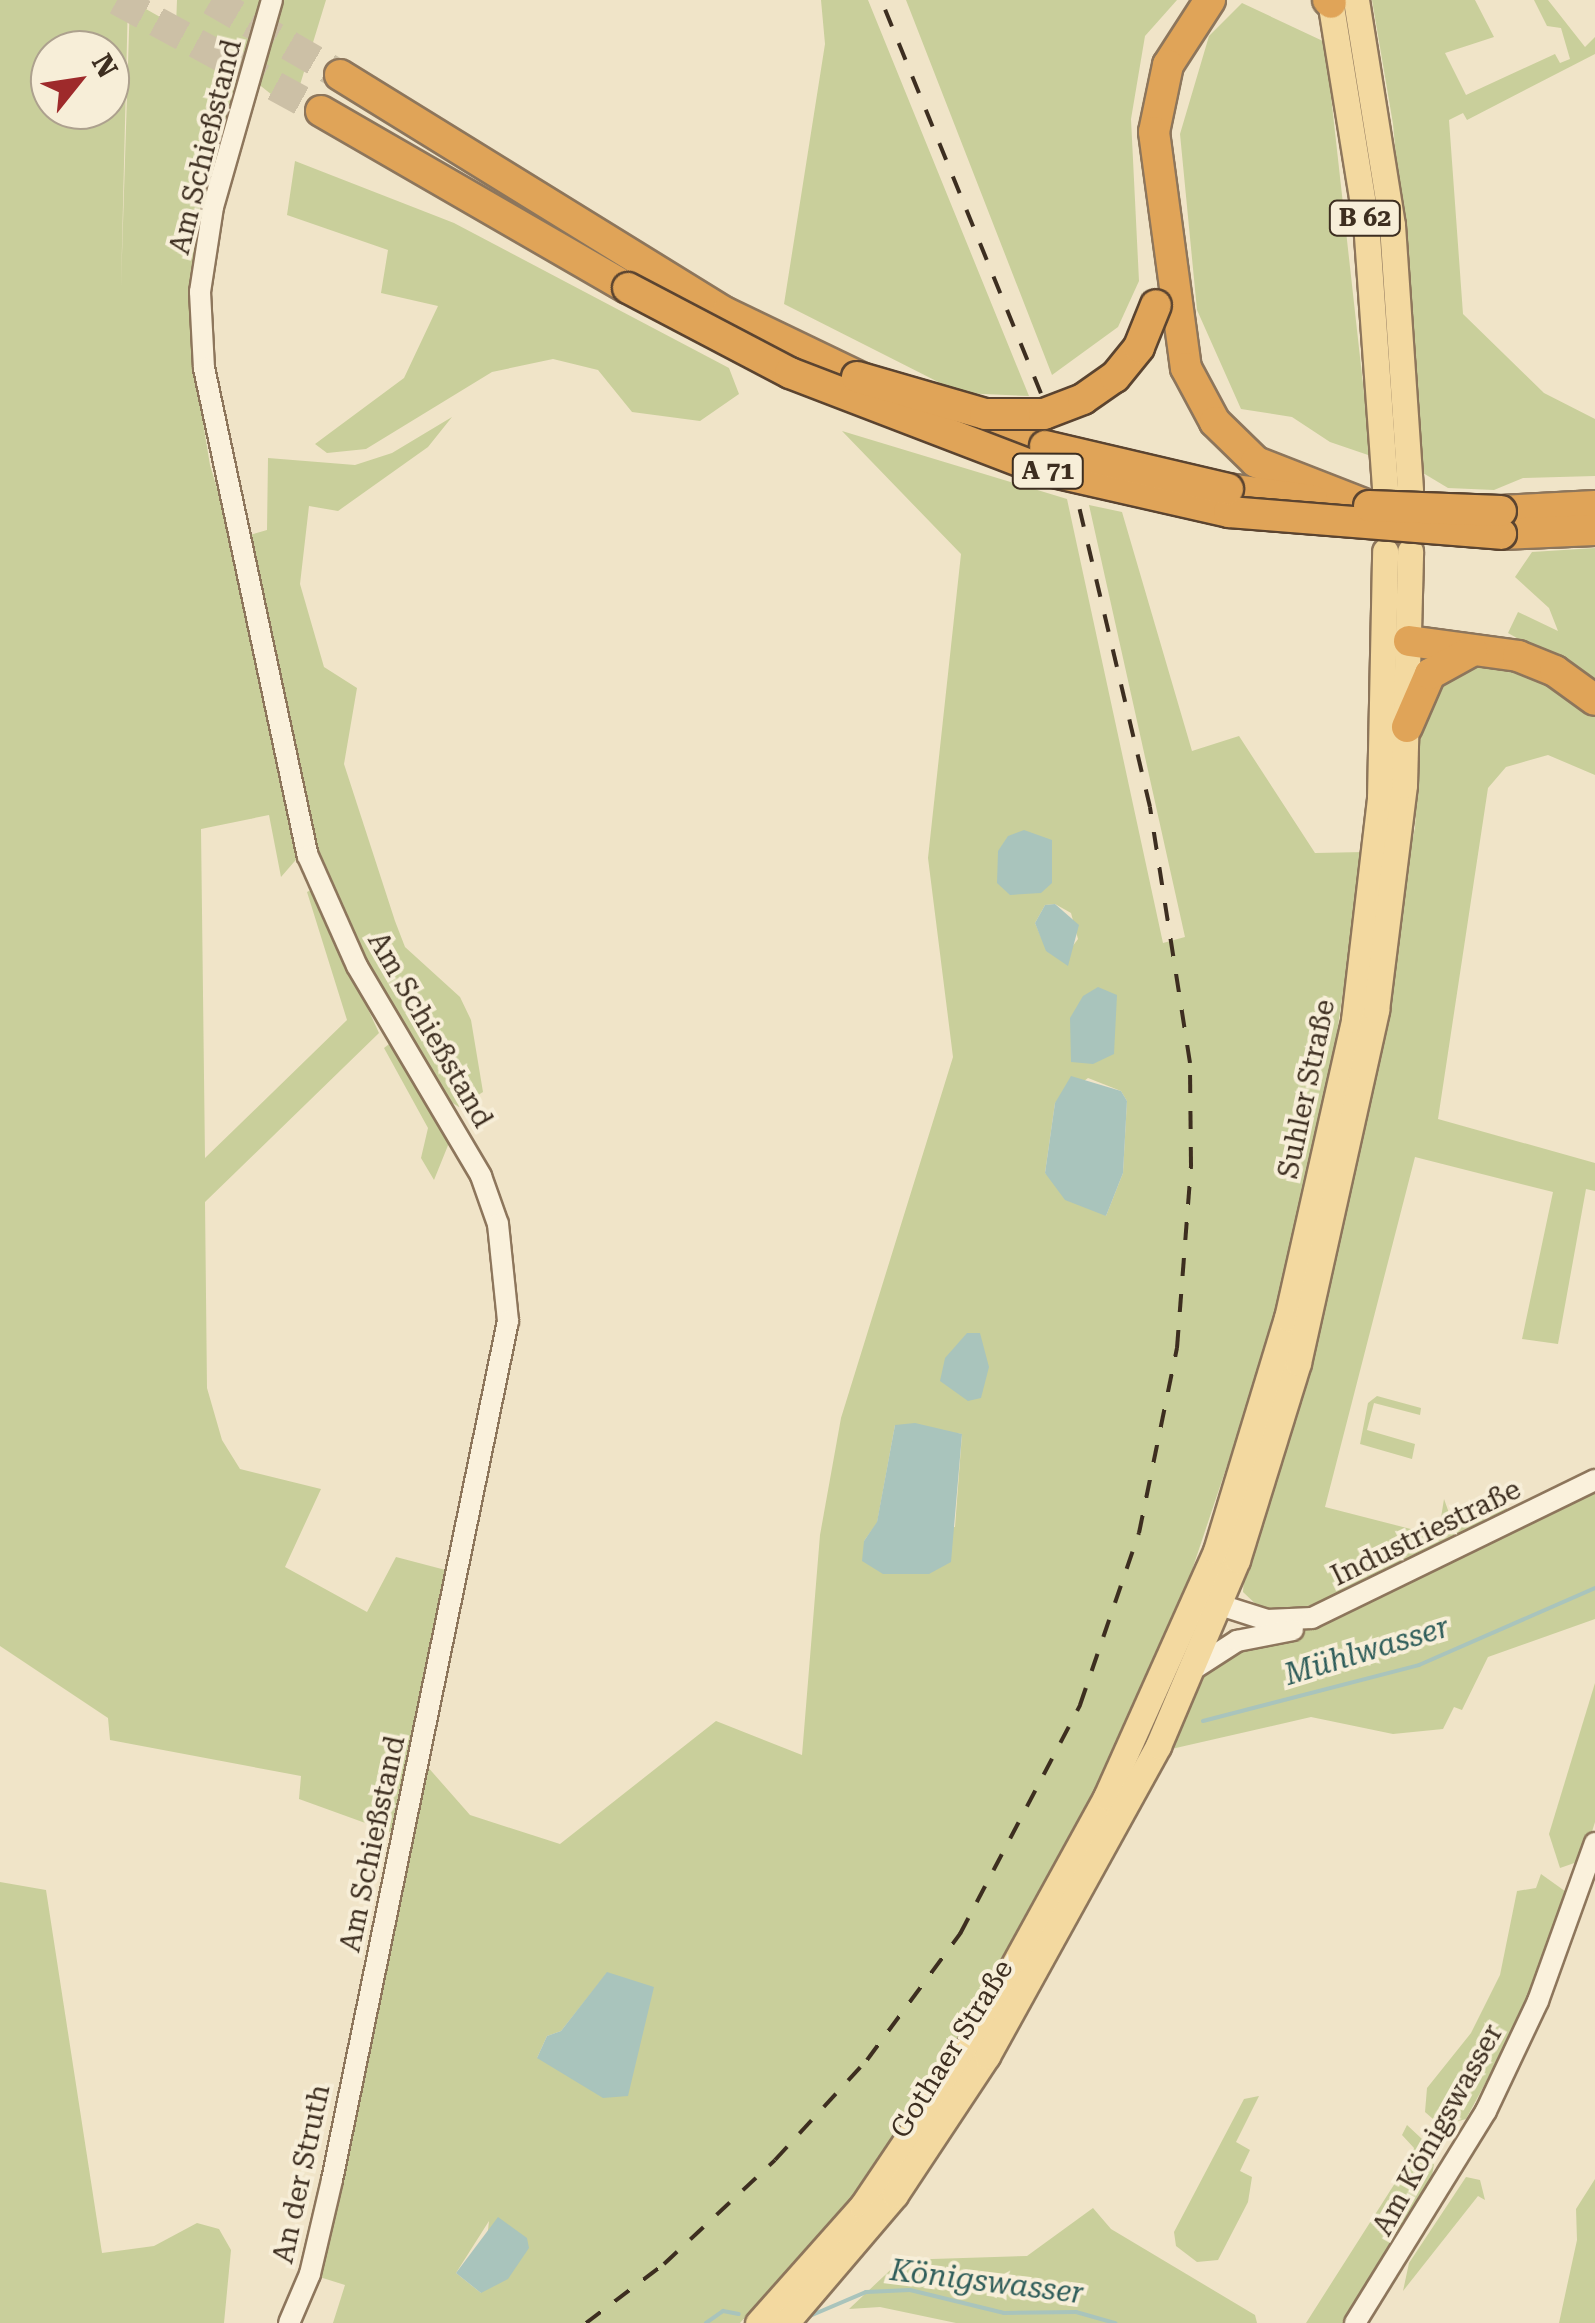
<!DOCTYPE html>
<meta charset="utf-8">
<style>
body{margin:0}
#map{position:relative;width:1595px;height:2323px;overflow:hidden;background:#f0e4c8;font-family:"Roboto Serif",serif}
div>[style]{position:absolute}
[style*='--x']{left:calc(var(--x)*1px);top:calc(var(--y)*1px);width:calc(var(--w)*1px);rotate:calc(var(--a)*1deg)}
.green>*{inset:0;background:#c9cf9b}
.water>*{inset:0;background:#a9c4bc}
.stream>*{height:4px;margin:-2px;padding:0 2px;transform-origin:2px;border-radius:2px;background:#a9c4bc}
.highway-tunnel>*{height:30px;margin-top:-15px;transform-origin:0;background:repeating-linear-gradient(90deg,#ccc0a6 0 30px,transparent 0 45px)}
.roads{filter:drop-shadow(2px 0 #8d765c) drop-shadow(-2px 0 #8d765c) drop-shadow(0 2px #8d765c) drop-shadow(0 -2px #8d765c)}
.minor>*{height:20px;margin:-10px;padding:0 10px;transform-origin:10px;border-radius:10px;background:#faf1dc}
.major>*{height:25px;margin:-12.5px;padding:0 12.5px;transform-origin:12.5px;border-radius:12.5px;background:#f3d9a0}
.highway>*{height:30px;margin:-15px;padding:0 15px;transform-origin:15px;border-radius:15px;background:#e0a458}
.rail>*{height:4px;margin-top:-2px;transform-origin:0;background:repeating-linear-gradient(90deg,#3d2e20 0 18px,transparent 0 36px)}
.bridges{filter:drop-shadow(2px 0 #5b4430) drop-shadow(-2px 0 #5b4430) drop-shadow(0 2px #5b4430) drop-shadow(0 -2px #5b4430)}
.highway-bridge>*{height:30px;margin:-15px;padding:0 15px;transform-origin:15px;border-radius:15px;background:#e0a458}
span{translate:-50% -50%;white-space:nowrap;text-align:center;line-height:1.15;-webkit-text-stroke:8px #f7eed8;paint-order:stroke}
.shield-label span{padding:2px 8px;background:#f7eed8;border:2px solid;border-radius:8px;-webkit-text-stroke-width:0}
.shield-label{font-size:25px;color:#3d2e20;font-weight:700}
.street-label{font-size:28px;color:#3d2e20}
.water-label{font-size:30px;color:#2f5d5a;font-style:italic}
.north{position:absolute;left:30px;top:30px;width:100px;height:100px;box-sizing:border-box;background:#f7eed8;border:2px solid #ada18e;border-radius:50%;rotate:60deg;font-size:28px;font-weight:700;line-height:40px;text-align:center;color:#3d2e20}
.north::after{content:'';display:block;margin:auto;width:35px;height:45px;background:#9e2a2b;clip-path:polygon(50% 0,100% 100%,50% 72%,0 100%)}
</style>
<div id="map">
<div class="green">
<div style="clip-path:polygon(evenodd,0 0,128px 0,121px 287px,130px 0,176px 26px,177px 0,326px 0,292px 111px,241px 70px,204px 196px,190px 286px,193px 362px,210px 465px,251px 600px,250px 535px,267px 530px,268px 458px,355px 465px,392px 453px,452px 417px,428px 447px,338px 511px,309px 506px,300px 584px,324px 667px,357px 688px,344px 764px,395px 921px,405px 947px,460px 997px,471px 1020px,483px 1092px,459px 1107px,435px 1092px,301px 854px,281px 877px,269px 815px,201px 829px,205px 1158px,347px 1020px,307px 892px,313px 889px,379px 1033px,205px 1202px,207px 1388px,222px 1440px,240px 1469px,321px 1489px,285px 1567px,367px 1612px,396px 1557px,457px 1573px,426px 1765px,470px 1815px,560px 1844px,716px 1721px,802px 1755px,820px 1535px,841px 1418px,953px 1057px,928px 858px,961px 554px,842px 431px,1067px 499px,1163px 943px,1185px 937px,1089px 505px,1122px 512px,1192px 751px,1239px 736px,1315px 853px,1364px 852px,1328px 1092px,1278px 1313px,1180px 1606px,1097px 1788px,958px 2038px,860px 2188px,740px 2323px,333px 2323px,345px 2285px,310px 2274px,404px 1837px,299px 1799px,301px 1776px,110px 1740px,108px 1718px,0 1646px,0 0,50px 50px,110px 50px,110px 110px,50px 110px,50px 50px,0 0,1055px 904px,1071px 913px,1078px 939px,1072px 947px,1041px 937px,1035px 923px,1045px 905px,1055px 904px,0 0,1088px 1078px,1121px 1091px,1127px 1101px,1123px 1173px,1106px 1216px,1045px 1173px,1055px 1103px,1088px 1078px,0 0,895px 1425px,962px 1434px,955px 1527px,864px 1541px,877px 1523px,895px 1425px,0 0,607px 1973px,636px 1984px,537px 2058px,547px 2036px,561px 2031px,607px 1973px,0 0,489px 2221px,481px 2293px,456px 2273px,489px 2221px)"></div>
<div style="clip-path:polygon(821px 0,868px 0,1029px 396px,960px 393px,784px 304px,825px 44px)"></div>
<div style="clip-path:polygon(906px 0,1177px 0,1145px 36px,1131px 119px,1139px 281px,1118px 327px,1052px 375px)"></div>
<div style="clip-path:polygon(1372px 0,1475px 0,1494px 37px,1445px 53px,1466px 95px,1555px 54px,1560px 63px,1570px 59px,1561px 28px,1547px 26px,1534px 0,1548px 0,1585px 47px,1595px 37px,1595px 54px,1467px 120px,1463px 113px,1449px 120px,1463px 314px,1544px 393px,1595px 419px,1595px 476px,1523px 478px,1494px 490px,1448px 488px,1418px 470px,1417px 383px,1393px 124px)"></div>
<div style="clip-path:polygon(1242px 3px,1325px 42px,1371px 456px,1330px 442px,1292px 417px,1241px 409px,1197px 310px,1180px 134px,1209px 36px)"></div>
<div style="clip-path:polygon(295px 161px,454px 223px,729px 368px,739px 394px,700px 421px,632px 412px,598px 370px,553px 359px,492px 372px,366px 449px,327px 453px,315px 444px,404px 378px,438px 306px,381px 293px,388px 250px,287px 215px)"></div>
<div style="clip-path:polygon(1595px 548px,1595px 683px,1508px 633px,1518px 612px,1558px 631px,1549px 608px,1515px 577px,1532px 552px)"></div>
<div style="clip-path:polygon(1456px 662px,1513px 665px,1582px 702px,1595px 716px,1595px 775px,1548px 755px,1506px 767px,1488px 788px,1438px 1119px,1595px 1163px,1595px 1191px,1586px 1189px,1558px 1344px,1522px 1339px,1553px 1192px,1415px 1157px,1325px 1507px,1438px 1536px,1444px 1499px,1449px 1513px,1489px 1520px,1495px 1501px,1502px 1498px,1507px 1509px,1505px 1516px,1425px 1557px,1311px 1605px,1284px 1613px,1262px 1610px,1243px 1592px,1245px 1560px,1415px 828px,1422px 706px)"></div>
<div style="clip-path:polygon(393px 1041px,451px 1138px,434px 1180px,421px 1158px,428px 1128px,384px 1048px)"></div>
<div style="clip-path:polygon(1377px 1396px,1421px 1408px,1420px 1415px,1374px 1403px,1367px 1430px,1415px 1444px,1412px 1459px,1360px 1444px,1368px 1403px)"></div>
<div style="clip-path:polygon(1595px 1491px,1595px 1619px,1488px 1657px,1462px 1710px,1454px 1707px,1443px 1729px,1393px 1734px,1311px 1717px,1167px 1750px,1214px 1658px,1357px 1609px)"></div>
<div style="clip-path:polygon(1595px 1683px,1595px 1822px,1583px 1860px,1560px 1868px,1549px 1834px)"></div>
<div style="clip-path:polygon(1541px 1874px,1569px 1894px,1535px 1991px,1466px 2119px,1441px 2126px,1425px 2112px,1427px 2088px,1471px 2033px,1500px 1975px,1517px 1891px,1536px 1888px)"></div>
<div style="clip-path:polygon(0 1882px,46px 1890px,102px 2253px,154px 2246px,197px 2223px,219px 2229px,231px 2250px,224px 2323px,0 2323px)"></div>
<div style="clip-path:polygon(1259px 2096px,1236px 2142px,1250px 2150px,1240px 2171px,1252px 2177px,1248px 2202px,1218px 2260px,1197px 2262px,1176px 2246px,1174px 2232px,1244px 2099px)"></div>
<div style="clip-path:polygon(1407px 2125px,1436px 2152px,1431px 2182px,1344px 2323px,1306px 2323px,1411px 2158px,1414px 2148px,1402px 2135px)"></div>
<div style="clip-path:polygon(1466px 2177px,1480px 2180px,1485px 2200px,1478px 2196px,1403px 2291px,1409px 2263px)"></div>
<div style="clip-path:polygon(1595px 2179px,1595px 2323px,1559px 2323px,1577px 2240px,1576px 2209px)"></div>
<div style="clip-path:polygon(1093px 2208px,1111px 2229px,1255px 2315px,1257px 2323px,956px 2323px,880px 2307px,849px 2309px,901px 2260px,1027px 2256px)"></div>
</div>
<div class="water">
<div style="clip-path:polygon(1024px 830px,1052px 840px,1052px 883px,1041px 893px,1010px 895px,997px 883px,998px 851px,1008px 836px)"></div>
<div style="clip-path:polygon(1055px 904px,1079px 925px,1068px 966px,1046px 951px,1035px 923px,1045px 905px)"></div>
<div style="clip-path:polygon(1098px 987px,1117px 995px,1114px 1054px,1093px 1064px,1071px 1062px,1070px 1018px,1083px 996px)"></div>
<div style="clip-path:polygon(1071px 1076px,1121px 1091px,1127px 1101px,1123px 1173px,1106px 1216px,1065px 1200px,1045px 1173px,1055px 1103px)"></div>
<div style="clip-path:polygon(967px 1333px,980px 1333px,989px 1367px,981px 1398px,968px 1401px,940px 1381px,945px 1358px)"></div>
<div style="clip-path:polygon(915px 1423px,962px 1434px,951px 1562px,929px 1574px,883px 1574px,862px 1561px,864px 1541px,877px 1522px,895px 1425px)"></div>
<div style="clip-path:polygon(607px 1972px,654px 1987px,628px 2096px,603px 2098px,537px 2058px,547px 2036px,561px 2031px)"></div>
<div style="clip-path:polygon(498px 2217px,527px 2238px,529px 2248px,508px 2279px,481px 2293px,456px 2273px)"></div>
</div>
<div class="stream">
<div style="--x:1203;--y:1721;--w:223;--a:-14.5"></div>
<div style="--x:1419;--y:1665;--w:192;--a:-23.6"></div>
<div style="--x:805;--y:2318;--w:66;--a:-23.1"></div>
<div style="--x:866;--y:2292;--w:44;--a:-2.6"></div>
<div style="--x:910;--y:2290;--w:97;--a:13.7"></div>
<div style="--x:1004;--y:2313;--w:72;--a:-0.8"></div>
<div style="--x:1076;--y:2312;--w:41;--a:15.8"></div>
<div style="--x:706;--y:2323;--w:21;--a:-35"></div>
<div style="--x:723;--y:2311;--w:16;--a:11"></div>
</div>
<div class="highway-tunnel">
<div style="--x:117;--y:0;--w:232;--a:28.6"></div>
<div style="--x:211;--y:0;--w:149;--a:30.2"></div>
</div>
<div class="roads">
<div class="minor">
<div style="--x:272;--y:0;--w:215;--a:105.9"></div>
<div style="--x:213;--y:207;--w:86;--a:98.7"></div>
<div style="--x:200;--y:292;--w:76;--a:87"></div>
<div style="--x:204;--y:368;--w:499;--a:78"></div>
<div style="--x:308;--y:856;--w:120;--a:66"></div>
<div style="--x:357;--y:966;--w:244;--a:59.4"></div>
<div style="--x:481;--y:1176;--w:51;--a:70.5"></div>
<div style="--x:498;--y:1224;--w:98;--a:84.1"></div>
<div style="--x:508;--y:1321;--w:877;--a:101.58"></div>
<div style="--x:332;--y:2180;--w:97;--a:103.2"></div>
<div style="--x:310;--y:2274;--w:53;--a:113.2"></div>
<div style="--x:1220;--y:1605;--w:49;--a:17.7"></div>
<div style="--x:1267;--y:1620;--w:45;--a:-2.5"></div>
<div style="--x:1312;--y:1618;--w:315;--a:-26"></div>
<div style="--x:1192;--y:1670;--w:54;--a:-32.8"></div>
<div style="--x:1237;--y:1641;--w:57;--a:-11.1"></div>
<div style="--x:1355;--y:2323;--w:249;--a:-58.3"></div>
<div style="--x:1486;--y:2111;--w:122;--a:-64.7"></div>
<div style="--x:1538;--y:2001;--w:168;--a:-70.2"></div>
</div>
<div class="major">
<div style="--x:1330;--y:0;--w:225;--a:80.8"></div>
<div style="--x:1366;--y:222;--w:267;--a:85.9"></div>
<div style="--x:1356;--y:0;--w:228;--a:80.9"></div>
<div style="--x:1392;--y:225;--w:265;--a:86.1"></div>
<div style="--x:758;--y:2323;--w:157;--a:-48.4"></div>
<div style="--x:862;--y:2206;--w:190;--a:-56.1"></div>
<div style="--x:968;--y:2048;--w:286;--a:-61.2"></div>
<div style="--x:1106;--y:1797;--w:269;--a:-65.9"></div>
<div style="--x:1216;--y:1551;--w:244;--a:-73.1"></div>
<div style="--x:1287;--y:1318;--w:305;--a:-77.3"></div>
<div style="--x:1354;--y:1020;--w:224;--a:-83.3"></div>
<div style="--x:1380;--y:798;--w:247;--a:-88.8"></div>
<div style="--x:786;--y:2323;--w:168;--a:-49.6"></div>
<div style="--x:895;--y:2195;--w:167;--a:-56.5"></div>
<div style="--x:987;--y:2056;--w:354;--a:-61.1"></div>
<div style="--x:1158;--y:1746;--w:202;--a:-67"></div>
<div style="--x:1237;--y:1560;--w:206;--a:-72.8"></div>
<div style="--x:1298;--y:1363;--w:362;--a:-77.5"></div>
<div style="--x:1376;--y:1010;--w:227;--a:-82.9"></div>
<div style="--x:1404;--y:785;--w:234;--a:-88.5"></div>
</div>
<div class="highway">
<div style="--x:1210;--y:0;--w:77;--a:122.9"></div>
<div style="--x:1168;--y:65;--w:68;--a:101.8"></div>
<div style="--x:1154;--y:132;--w:238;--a:82.3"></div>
<div style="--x:1186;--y:368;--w:61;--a:61.8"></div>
<div style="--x:1215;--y:422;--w:57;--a:44.3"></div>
<div style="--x:1256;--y:462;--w:121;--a:21.3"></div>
<div style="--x:1328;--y:0;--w:4;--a:45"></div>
<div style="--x:340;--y:75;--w:453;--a:31.7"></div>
<div style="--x:726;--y:313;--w:169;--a:25.7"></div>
<div style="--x:321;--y:111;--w:354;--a:30"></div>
<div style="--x:953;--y:416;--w:97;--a:18.1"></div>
<div style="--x:1228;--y:489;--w:85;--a:7.5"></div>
<div style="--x:1501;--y:511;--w:94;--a:-3"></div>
<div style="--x:1501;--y:534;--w:94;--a:-2.4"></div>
<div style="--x:1409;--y:641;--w:110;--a:7.8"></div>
<div style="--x:1518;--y:656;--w:40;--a:22"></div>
<div style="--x:1555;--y:671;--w:49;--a:35.9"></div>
<div style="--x:1407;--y:727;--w:58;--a:-66.5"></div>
<div style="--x:1430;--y:674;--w:48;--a:-28.7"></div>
</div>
</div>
<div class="rail">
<div style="--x:586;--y:2323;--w:98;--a:-37.1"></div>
<div style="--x:664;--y:2264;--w:152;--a:-43.1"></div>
<div style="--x:775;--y:2160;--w:136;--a:-47.4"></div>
<div style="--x:867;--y:2060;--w:157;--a:-53.6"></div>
<div style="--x:960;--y:1934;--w:259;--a:-62.3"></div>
<div style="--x:1080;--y:1705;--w:182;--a:-71.1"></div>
<div style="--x:1139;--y:1533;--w:189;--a:-78.4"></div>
<div style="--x:1177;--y:1348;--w:184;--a:-85.6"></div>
<div style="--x:1191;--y:1165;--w:102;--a:-90.6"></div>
<div style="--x:1190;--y:1063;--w:259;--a:-98.9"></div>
<div style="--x:1150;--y:807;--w:357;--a:-103.3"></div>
<div style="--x:1068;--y:460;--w:497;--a:-112.1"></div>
</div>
<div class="bridges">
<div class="highway-bridge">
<div style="--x:628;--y:288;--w:183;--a:27.7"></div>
<div style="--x:790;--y:373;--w:268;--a:21"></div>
<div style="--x:1040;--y:469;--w:194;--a:12.8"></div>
<div style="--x:1229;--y:512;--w:273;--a:4.6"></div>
<div style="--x:857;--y:377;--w:133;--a:16.1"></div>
<div style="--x:985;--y:414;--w:59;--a:0"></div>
<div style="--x:1044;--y:414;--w:42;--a:-21"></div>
<div style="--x:1083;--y:399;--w:39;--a:-35"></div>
<div style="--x:1115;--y:377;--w:38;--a:-51"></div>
<div style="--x:1139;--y:347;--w:45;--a:-68"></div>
<div style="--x:1045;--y:446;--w:188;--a:13.2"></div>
<div style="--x:1369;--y:506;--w:132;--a:2.2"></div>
</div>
</div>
<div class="shield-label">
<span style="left:1365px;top:218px">B 62</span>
<span style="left:1048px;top:471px">A 71</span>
</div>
<div class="street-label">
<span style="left:206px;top:147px;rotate:-76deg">Am Schießstand</span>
<span style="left:430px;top:1030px;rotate:60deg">Am Schießstand</span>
<span style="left:1307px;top:1089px;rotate:-78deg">Suhler Straße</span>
<span style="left:1426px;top:1533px;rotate:-26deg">Industriestraße</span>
<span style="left:373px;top:1844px;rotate:-78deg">Am Schießstand</span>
<span style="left:952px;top:2049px;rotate:-58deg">Gothaer Straße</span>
<span style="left:1438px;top:2130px;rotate:-61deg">Am Königswasser</span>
<span style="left:302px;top:2174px;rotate:-78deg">An der Struth</span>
</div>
<div class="water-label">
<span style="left:1367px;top:1651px;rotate:-17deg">Mühlwasser</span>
<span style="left:987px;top:2282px;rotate:7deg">Königswasser</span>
</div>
<div class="north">N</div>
</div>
